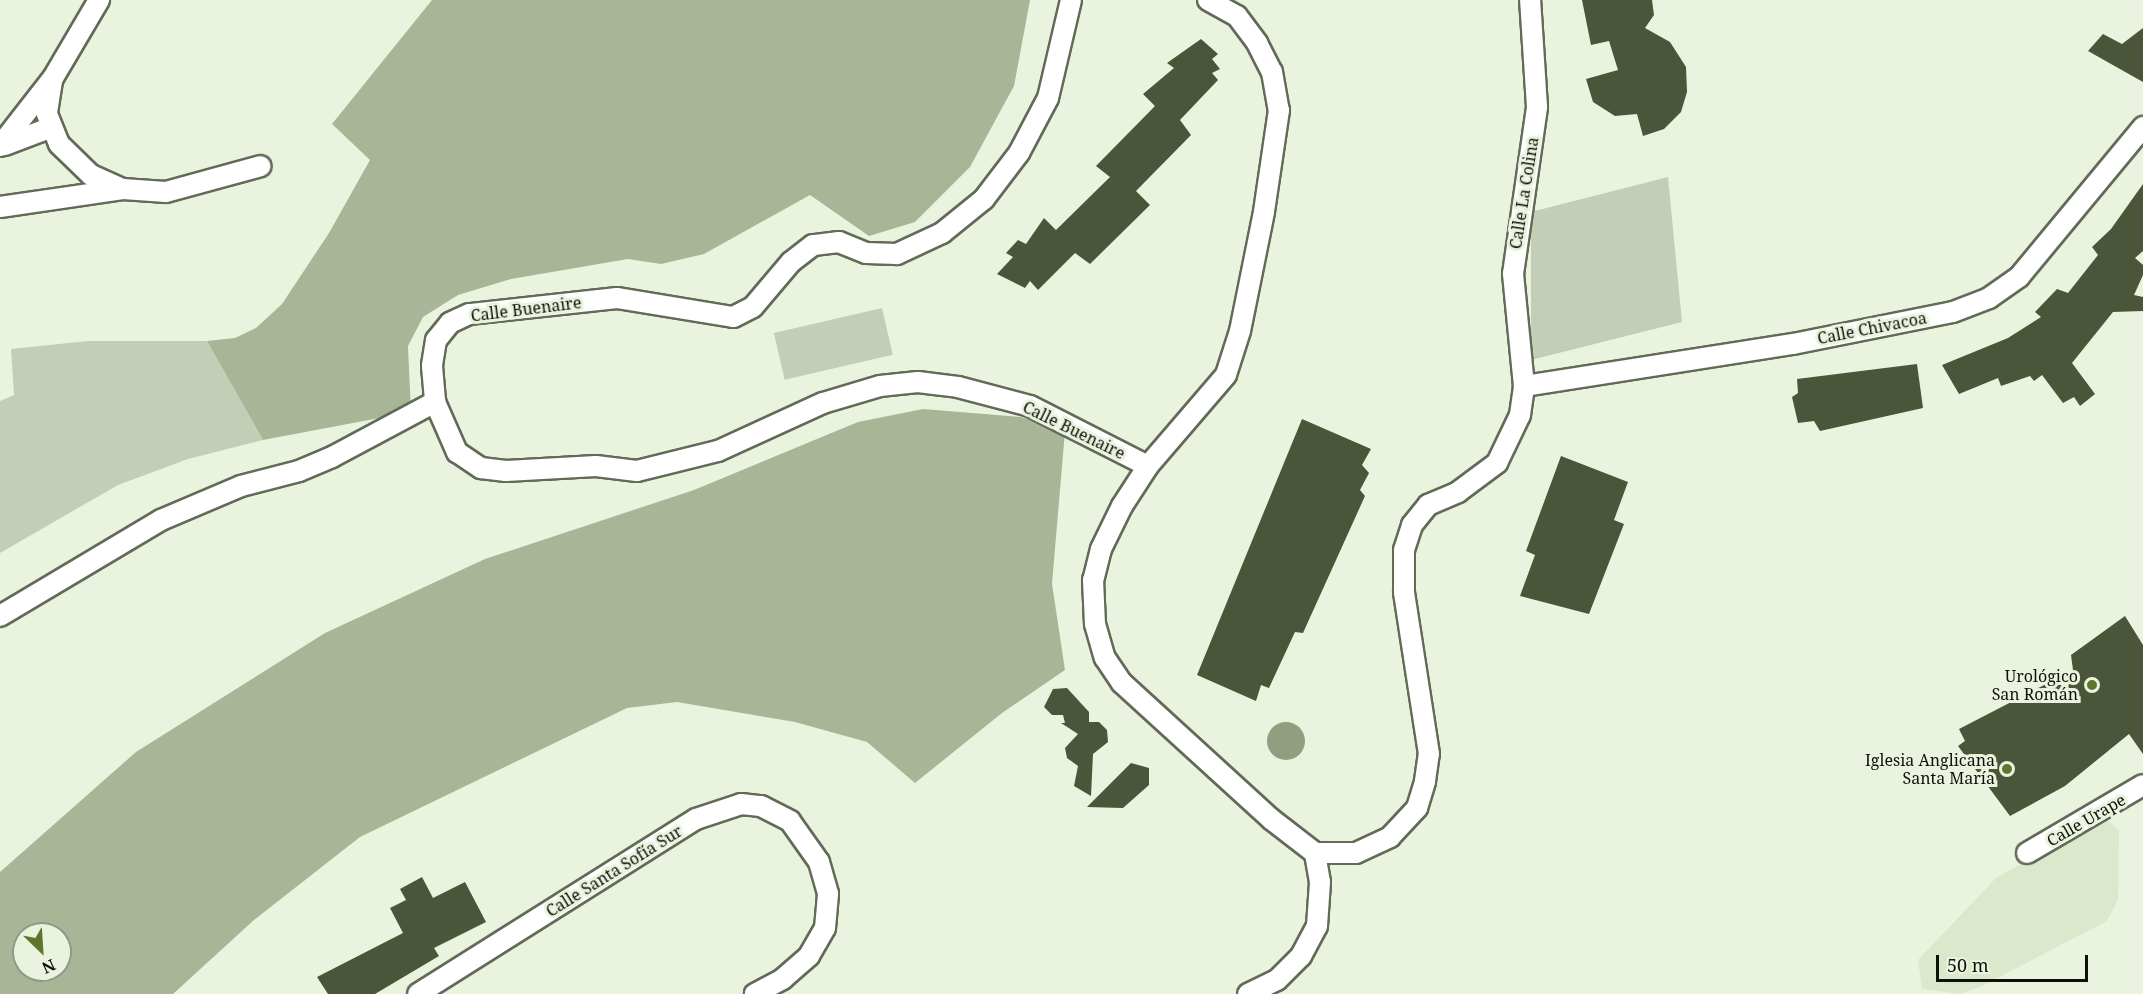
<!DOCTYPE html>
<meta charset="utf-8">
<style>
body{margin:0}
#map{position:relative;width:2143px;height:994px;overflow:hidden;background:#eaf3de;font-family:"Noto Serif",serif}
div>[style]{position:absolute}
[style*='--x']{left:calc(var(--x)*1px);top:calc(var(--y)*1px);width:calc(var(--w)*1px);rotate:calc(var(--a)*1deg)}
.built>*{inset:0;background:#dce8cc}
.green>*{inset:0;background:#c4ceb7;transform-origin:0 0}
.forest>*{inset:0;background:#a8b697}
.water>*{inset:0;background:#919e80}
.round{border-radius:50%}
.building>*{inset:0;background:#4a5539}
.roads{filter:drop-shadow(2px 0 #626a58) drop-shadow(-2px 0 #626a58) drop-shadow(0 2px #626a58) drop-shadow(0 -2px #626a58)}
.minor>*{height:20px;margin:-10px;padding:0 10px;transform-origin:10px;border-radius:10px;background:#fff}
.dots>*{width:16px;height:16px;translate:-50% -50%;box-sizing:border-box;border:3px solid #eaf3de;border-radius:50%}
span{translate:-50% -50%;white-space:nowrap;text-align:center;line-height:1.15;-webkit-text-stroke:6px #eaf3de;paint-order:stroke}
.street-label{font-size:16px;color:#0e110a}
.poi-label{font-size:16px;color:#0e110a}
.right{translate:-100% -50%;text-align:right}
.north{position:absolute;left:12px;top:922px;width:60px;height:60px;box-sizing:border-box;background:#eaf3de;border:2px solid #929989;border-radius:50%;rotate:155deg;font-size:16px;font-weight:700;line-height:24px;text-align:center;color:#0e110a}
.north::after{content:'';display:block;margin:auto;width:21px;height:27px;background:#5c772b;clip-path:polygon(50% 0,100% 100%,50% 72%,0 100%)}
.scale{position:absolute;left:1936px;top:955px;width:152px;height:27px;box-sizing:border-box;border:3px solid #0e110a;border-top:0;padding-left:8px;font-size:18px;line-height:21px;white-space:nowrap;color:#0e110a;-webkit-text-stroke:4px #eaf3de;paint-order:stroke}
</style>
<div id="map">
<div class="built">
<div style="clip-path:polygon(2105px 818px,2119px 831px,2118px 900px,2107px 921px,1980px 987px,1960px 994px,1922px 989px,1918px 960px,1996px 878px)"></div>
</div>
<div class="green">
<div style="clip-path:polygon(1668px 177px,1682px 322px,1531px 360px,1531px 212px)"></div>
<div style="left:882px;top:308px;width:48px;height:111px;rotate:77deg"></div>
<div style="clip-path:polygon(88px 341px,207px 341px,263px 440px,188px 459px,118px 485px,0 553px,0 401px,14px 395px,11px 349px)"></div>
</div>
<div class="forest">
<div style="clip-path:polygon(432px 0,1030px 0,1014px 86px,970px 167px,915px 222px,869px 236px,810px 195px,704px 254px,661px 264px,628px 259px,511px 279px,458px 295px,423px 317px,408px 346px,411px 412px,263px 440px,207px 341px,235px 338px,256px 328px,282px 304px,329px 233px,370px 160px,332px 124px)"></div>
<div style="clip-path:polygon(evenodd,923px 409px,1021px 417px,1065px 431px,1052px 584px,1065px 670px,1002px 713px,915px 783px,867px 742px,795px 722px,677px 702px,627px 708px,360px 837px,254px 920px,173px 994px,0 994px,0 872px,136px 752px,325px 633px,485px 559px,694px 490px,858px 422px,923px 409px,24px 934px,60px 934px,60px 970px,24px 970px,24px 934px)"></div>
</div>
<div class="water">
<div class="round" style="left:1267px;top:722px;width:38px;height:38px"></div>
</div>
<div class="building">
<div style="clip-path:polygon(1582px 0,1652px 0,1654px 15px,1645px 28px,1670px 42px,1686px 67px,1687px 92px,1681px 112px,1664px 129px,1643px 136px,1637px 114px,1615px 116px,1593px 102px,1586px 79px,1618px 70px,1609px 41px,1591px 45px)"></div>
<div style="clip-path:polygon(2143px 28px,2143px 82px,2088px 51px,2103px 34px,2122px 44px)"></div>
<div style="clip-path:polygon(1201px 39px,1218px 54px,1212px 59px,1220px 69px,1212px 73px,1218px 80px,1180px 120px,1191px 135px,1136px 191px,1150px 205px,1090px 264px,1075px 253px,1038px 290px,1030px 281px,1025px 288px,997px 274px,1013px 257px,1006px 253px,1018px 240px,1026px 244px,1044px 218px,1056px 230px,1110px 177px,1096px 166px,1155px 106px,1143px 94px,1174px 68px,1167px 63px)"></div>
<div style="clip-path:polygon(2143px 184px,2143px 251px,2135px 258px,2143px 265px,2143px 275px,2134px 295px,2143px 297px,2143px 311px,2113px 312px,2072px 363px,2095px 394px,2080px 406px,2074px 397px,2063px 403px,2042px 375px,2034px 381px,2030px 376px,2001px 386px,1998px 378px,1959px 394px,1942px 365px,2008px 338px,2041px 317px,2035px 312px,2057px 289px,2068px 293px,2098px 255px,2092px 247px,2111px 229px)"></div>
<div style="clip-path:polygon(1917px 364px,1923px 408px,1820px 431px,1814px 421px,1798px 423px,1792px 397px,1798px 393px,1797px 379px)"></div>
<div style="clip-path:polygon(1302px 419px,1371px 449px,1362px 465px,1369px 473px,1360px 490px,1365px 496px,1303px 633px,1295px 632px,1269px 688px,1261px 685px,1256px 701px,1197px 675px)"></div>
<div style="clip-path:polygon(1561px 456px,1628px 482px,1614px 520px,1624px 524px,1589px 614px,1520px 596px,1535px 555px,1526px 551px)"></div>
<div style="clip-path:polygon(2125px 616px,2143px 645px,2143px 754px,2129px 734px,2065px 786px,2010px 816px,1958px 746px,1965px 741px,1959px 729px,2073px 670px,2071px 655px)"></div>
<div style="clip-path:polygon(1067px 688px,1089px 712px,1089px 722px,1099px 722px,1107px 730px,1108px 742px,1093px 754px,1091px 796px,1074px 786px,1078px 766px,1067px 758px,1065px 748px,1078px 734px,1061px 723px,1065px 723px,1063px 715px,1052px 715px,1044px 707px,1053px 689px)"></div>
<div style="clip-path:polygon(1131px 763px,1149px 768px,1149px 785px,1123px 808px,1087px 807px)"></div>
<div style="clip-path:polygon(422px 877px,433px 898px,465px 882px,486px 922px,434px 948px,439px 956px,375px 994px,328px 994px,317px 977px,403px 933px,390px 908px,406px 900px,400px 889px)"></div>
</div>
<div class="roads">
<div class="minor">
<div style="--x:1071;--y:0;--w:101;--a:103.2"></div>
<div style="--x:1048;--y:98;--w:62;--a:117.8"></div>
<div style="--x:1019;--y:153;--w:58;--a:127.3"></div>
<div style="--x:984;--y:199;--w:54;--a:141"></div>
<div style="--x:942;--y:233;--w:50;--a:155"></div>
<div style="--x:897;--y:254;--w:31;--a:-178"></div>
<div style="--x:866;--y:253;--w:29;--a:-158"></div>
<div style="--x:839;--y:242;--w:26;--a:173"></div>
<div style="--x:813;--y:245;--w:28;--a:142"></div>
<div style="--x:791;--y:262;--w:59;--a:130.2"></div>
<div style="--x:753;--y:307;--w:22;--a:153"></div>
<div style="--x:733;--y:317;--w:118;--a:-170.7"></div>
<div style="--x:617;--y:298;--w:149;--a:173.8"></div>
<div style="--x:469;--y:314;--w:21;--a:155"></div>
<div style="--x:450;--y:323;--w:22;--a:129"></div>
<div style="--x:436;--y:340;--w:26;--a:99"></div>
<div style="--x:432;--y:366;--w:36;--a:85"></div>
<div style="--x:435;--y:402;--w:55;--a:66.3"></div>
<div style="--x:457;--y:452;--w:29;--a:34"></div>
<div style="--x:481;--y:468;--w:25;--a:7"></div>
<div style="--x:506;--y:471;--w:90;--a:-3.2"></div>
<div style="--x:596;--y:466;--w:41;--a:7"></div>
<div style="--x:637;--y:471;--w:83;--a:-13.9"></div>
<div style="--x:718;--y:451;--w:115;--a:-24.6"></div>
<div style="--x:823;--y:403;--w:59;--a:-16.6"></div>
<div style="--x:880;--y:386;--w:38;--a:-6"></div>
<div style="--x:918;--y:382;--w:40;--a:7.1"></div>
<div style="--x:958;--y:387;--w:74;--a:14.8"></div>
<div style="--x:1030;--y:406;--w:132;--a:27"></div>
<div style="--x:1208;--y:0;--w:33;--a:29"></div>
<div style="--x:1237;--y:16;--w:34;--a:53"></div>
<div style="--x:1257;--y:43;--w:33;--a:63"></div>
<div style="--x:1272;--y:72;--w:39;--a:80"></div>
<div style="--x:1279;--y:110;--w:103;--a:98.4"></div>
<div style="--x:1264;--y:212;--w:121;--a:101.4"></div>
<div style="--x:1240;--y:331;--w:46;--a:107.7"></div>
<div style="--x:1226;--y:375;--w:120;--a:130.6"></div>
<div style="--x:1148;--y:466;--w:48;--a:123"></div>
<div style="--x:1122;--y:506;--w:48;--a:116"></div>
<div style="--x:1101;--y:549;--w:32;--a:104"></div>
<div style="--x:1093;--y:580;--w:44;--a:87.4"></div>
<div style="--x:1095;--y:624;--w:35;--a:74"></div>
<div style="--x:1105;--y:658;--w:30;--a:56"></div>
<div style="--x:1122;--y:683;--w:202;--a:42.4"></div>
<div style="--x:1271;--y:819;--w:56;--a:37.7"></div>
<div style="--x:1315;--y:853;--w:41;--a:0"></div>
<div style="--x:1356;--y:853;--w:38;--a:-25"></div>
<div style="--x:1390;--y:837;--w:40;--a:-47"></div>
<div style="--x:1417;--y:808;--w:28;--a:-73"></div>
<div style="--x:1425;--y:781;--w:27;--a:-82"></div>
<div style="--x:1429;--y:754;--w:164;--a:-98.8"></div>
<div style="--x:1404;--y:592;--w:42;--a:-90"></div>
<div style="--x:1404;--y:550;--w:26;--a:-72"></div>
<div style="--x:1412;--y:525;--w:26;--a:-51"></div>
<div style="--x:1428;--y:505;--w:33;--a:-23"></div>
<div style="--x:1458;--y:492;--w:49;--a:-36.6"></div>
<div style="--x:1497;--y:463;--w:53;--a:-64.4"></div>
<div style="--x:1520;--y:415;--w:29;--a:-82"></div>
<div style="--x:1524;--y:386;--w:113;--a:-95.6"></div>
<div style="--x:1513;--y:274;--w:169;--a:-81.8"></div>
<div style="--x:1537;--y:107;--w:107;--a:-93.7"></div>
<div style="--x:52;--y:81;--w:33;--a:99"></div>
<div style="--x:47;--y:114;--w:32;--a:68"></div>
<div style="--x:59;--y:144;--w:45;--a:44.1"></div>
<div style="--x:91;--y:175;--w:34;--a:24"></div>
<div style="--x:5;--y:145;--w:50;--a:-21"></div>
<div style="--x:0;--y:146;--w:86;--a:-52.1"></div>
<div style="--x:53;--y:78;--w:91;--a:-59.5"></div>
<div style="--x:0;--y:207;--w:124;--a:-8.3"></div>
<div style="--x:123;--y:189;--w:43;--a:4"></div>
<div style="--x:166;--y:192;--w:98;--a:-15.3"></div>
<div style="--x:1524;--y:386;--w:272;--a:-8.9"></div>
<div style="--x:1793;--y:344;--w:163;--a:-11.3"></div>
<div style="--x:1953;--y:312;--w:39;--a:-21"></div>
<div style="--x:1989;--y:298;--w:37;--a:-35"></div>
<div style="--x:2019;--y:277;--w:195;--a:-50.4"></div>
<div style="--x:0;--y:616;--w:187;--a:-30.8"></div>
<div style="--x:161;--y:520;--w:87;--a:-23"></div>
<div style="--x:241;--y:486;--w:60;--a:-14.5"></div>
<div style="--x:299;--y:471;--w:36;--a:-23"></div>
<div style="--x:332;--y:457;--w:117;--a:-28.1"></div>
<div style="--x:2027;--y:853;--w:134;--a:-30.4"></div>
<div style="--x:418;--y:994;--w:328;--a:-32.2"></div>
<div style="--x:696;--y:819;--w:47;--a:-18.4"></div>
<div style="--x:741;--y:804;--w:20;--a:6"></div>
<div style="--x:761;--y:806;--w:33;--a:27"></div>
<div style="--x:790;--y:821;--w:50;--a:54.7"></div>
<div style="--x:819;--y:862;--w:33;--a:74"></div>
<div style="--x:828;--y:894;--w:34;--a:95"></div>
<div style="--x:825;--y:928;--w:32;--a:120"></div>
<div style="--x:809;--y:956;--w:35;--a:139"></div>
<div style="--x:783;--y:979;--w:32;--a:152"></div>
<div style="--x:1248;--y:994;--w:32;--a:-26"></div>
<div style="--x:1277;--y:980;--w:34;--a:-45"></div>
<div style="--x:1301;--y:956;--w:34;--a:-62"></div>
<div style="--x:1317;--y:926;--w:44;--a:-86.1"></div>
<div style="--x:1320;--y:882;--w:29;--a:-100"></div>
</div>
</div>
<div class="dots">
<div style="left:2092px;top:685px;background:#5c772b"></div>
<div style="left:2007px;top:769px;background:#5c772b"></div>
</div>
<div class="street-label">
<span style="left:1524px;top:193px;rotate:-81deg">Calle La Colina</span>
<span style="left:526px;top:309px;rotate:-7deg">Calle Buenaire</span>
<span style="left:1872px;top:328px;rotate:-11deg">Calle Chivacoa</span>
<span style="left:1074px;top:430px;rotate:26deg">Calle Buenaire</span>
<span style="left:2086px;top:820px;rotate:-30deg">Calle Urape</span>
<span style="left:614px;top:871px;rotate:-32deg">Calle Santa Sofía Sur</span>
</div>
<div class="poi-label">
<span class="right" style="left:2078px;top:685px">Urológico<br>San Román</span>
<span class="right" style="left:1995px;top:769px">Iglesia Anglicana<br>Santa María</span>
</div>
<div class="north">N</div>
<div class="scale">50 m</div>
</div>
